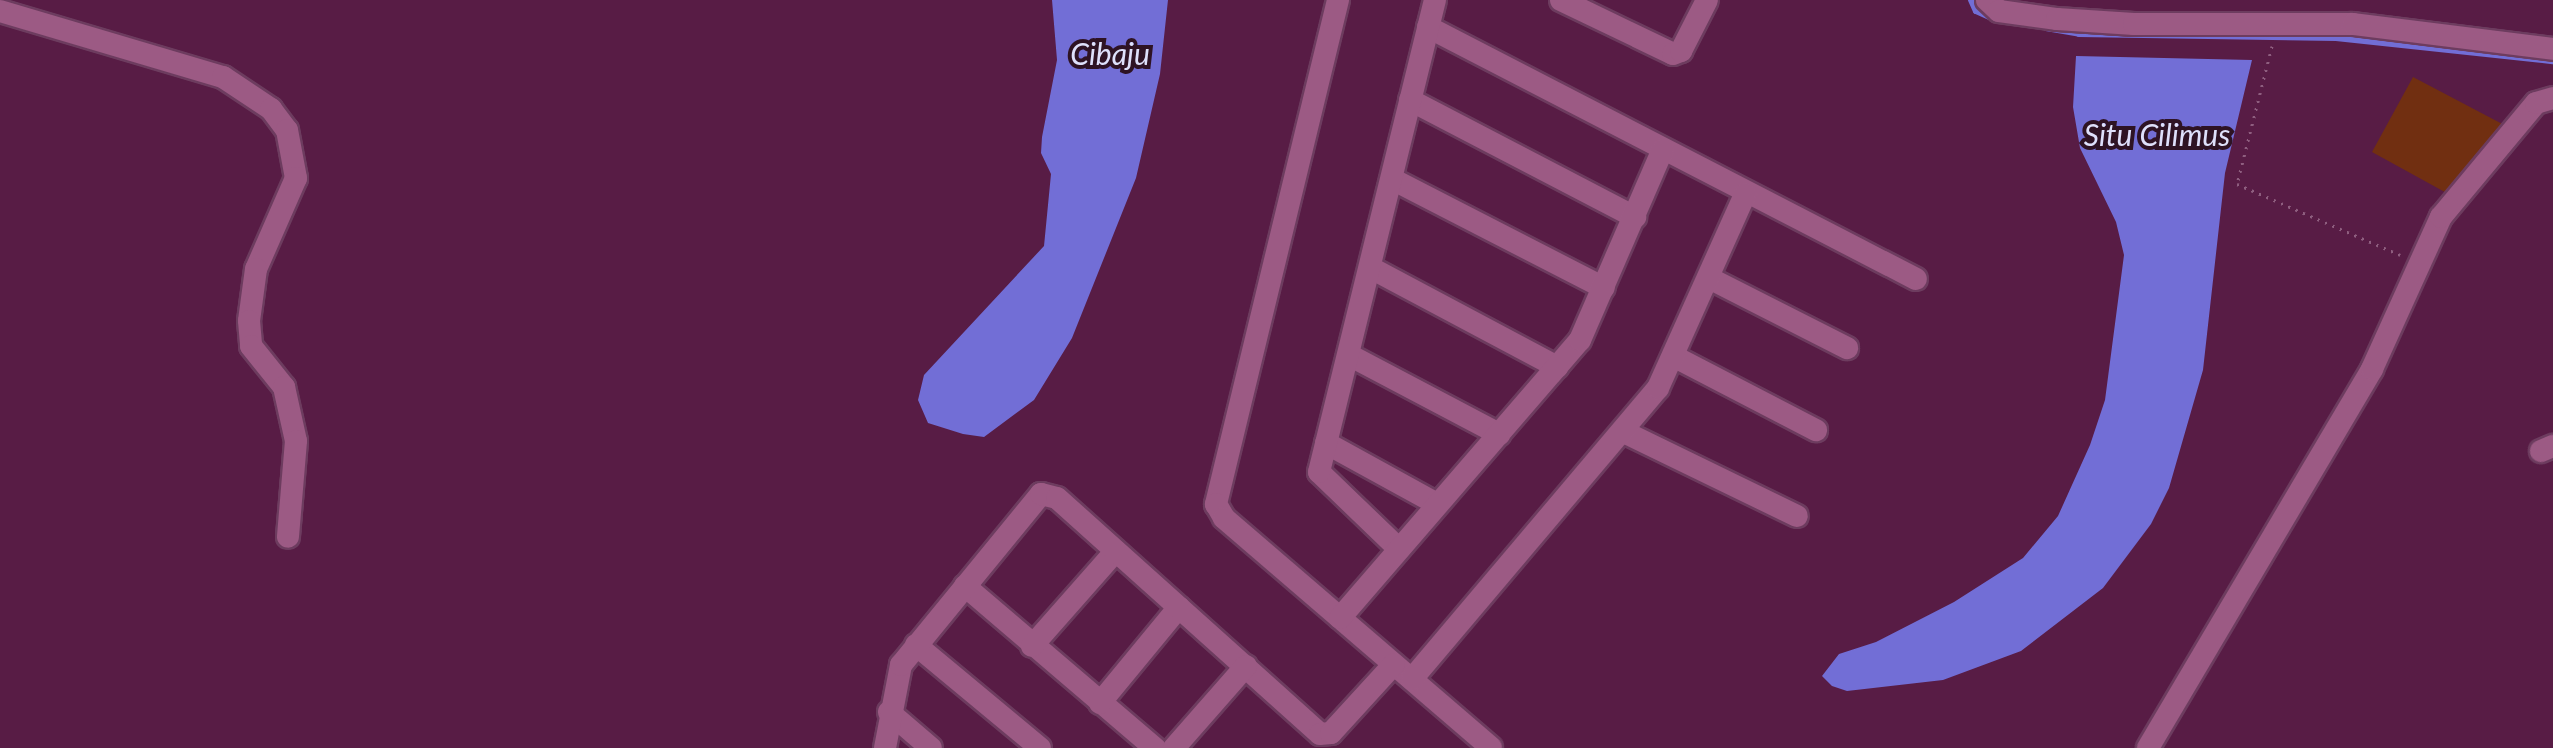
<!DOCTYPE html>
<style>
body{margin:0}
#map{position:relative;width:2553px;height:748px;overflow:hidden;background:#581c45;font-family:Lato,sans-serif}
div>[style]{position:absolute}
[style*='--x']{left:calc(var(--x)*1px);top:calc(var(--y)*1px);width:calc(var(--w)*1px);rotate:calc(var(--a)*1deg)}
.green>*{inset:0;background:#712f11}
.water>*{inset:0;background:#726ed6}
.stream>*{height:6px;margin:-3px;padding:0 3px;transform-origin:3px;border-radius:3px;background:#726ed6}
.path>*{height:3px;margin-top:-1.5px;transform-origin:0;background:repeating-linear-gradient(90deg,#8e5e7f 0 2px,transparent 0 8px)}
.roads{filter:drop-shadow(2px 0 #6d3c5f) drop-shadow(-2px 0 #6d3c5f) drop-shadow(0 2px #6d3c5f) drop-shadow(0 -2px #6d3c5f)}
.street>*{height:22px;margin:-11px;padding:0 11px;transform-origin:11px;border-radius:11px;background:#9c5a84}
span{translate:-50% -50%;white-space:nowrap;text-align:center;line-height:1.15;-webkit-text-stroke:8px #2e1324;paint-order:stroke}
.water-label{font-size:30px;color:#dee0fb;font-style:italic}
</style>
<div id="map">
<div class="green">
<div style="clip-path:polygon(2413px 77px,2508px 127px,2452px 196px,2372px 152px)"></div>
</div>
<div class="water">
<div style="clip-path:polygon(1052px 0,1168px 0,1160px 74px,1136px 178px,1072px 338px,1034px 400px,984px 437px,963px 434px,928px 423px,918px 400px,924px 375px,1044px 246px,1051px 174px,1041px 153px,1042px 137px,1057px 60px)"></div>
<div style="clip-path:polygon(2076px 56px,2252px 60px,2225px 173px,2203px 370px,2169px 488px,2151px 524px,2103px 588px,2021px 651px,1943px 680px,1847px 691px,1832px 686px,1822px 676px,1839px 654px,1876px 642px,1954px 602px,2023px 558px,2058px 516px,2090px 445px,2105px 400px,2124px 255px,2116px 222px,2080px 148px,2073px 107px)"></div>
</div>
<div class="stream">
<div style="--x:1971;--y:0;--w:12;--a:66"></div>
<div style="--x:1976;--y:11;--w:22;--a:24"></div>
<div style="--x:2046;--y:28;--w:34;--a:10"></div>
<div style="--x:2079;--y:34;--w:257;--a:0.9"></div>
<div style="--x:2336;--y:38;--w:218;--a:6.1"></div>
</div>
<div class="path">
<div style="--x:2272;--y:46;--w:142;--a:104.2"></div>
<div style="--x:2237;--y:184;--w:178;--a:23.5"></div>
</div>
<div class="roads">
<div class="street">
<div style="--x:1338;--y:0;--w:519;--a:103.61"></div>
<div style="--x:1216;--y:504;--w:16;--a:60"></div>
<div style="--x:1224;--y:518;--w:352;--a:40.7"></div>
<div style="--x:1561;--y:0;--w:124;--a:25.7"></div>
<div style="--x:1673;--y:54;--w:9;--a:-21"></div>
<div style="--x:1681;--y:51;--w:57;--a:-63"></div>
<div style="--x:1987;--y:0;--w:16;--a:43"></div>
<div style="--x:1999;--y:11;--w:59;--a:7.9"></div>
<div style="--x:2057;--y:19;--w:77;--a:3.7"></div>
<div style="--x:2134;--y:24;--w:219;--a:0"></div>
<div style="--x:2353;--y:24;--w:202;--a:7.1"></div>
<div style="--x:0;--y:11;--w:233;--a:16.5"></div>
<div style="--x:223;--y:77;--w:58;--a:33.7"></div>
<div style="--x:271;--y:109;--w:26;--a:53"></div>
<div style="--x:287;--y:130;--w:49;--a:79.4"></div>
<div style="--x:296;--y:178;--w:99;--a:113.7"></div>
<div style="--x:256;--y:269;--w:52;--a:97.7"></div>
<div style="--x:249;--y:321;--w:25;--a:85"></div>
<div style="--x:251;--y:346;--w:53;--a:51.2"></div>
<div style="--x:284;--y:387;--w:55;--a:77.5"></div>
<div style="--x:296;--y:441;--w:96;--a:94.8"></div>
<div style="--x:1428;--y:27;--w:549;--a:27.31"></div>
<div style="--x:1410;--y:100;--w:254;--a:27.5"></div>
<div style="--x:1392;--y:179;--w:238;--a:27.2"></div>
<div style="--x:1371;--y:268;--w:211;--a:28"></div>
<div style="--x:1709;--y:278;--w:155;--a:26.9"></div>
<div style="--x:1349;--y:355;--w:170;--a:27.8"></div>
<div style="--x:1675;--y:357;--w:159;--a:27.4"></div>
<div style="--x:1624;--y:432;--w:192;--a:25.9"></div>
<div style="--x:1326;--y:443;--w:127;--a:28.8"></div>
<div style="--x:2541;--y:451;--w:13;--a:-23"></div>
<div style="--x:1399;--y:549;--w:111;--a:-136.1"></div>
<div style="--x:1319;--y:472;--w:486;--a:-76.2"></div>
<div style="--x:965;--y:586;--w:250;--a:40.5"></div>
<div style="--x:1340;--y:618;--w:367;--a:-49.2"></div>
<div style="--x:1580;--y:340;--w:208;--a:-66.5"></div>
<div style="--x:916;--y:645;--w:161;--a:39.7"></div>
<div style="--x:1032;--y:646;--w:125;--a:-48.6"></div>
<div style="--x:1412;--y:679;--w:381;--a:-49.8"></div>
<div style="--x:1658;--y:388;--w:213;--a:-65.8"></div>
<div style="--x:1100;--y:703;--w:124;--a:-50.5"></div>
<div style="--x:889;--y:712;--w:55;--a:40.6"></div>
<div style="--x:885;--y:748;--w:85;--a:-79.1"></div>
<div style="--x:901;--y:665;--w:221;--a:-50.7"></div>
<div style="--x:1041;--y:494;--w:16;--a:14"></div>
<div style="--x:1057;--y:498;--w:353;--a:41.9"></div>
<div style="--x:1320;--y:734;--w:11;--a:-5"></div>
<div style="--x:1331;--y:733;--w:93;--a:-47.6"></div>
<div style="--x:1174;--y:748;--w:109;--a:-48.7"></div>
<div style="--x:2148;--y:748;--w:440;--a:-59.4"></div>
<div style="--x:2372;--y:369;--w:167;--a:-65.6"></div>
<div style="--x:2441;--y:217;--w:148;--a:-50.2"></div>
<div style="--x:2536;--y:103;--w:18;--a:-16"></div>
</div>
</div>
<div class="water-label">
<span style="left:1110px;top:53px">Cibaju</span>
<span style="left:2157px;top:134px">Situ Cilimus</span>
</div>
</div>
